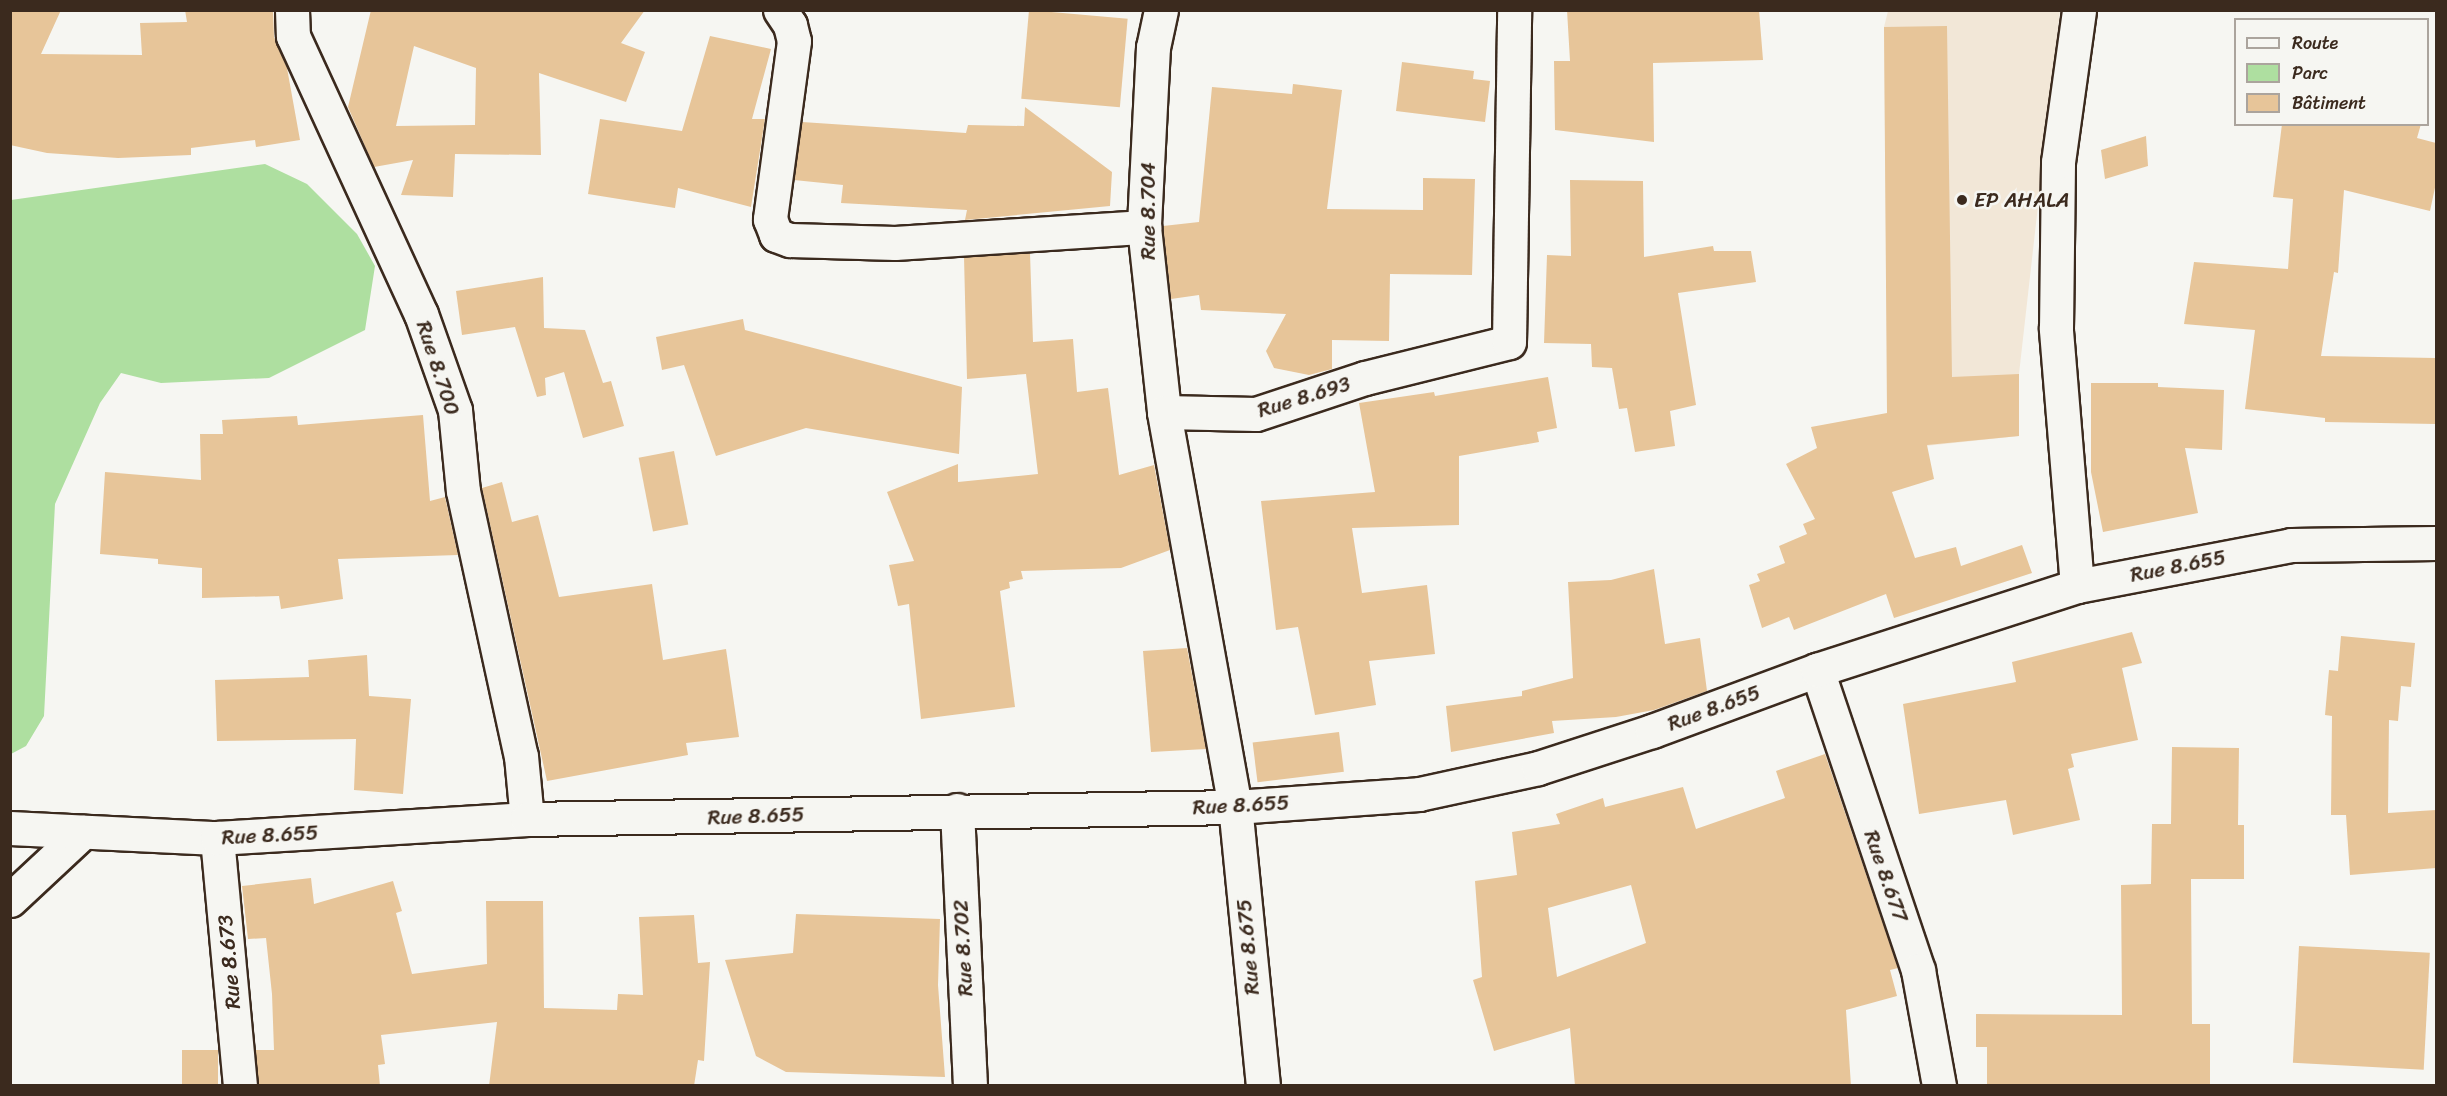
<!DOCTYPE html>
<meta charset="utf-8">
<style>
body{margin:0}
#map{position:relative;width:2447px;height:1096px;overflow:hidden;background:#f6f6f2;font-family:Sriracha,sans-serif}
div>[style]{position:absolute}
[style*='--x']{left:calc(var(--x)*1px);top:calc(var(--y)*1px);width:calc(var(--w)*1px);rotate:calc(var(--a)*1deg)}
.built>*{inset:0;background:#f2e7d7}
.green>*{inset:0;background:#aedfa0}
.building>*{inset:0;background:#e7c599;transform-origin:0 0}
.roads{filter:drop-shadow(2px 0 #3b2a1e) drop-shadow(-2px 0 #3b2a1e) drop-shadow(0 2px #3b2a1e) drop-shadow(0 -2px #3b2a1e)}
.street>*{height:33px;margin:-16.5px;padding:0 16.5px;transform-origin:16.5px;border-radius:16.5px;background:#f6f6f2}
.secondary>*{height:33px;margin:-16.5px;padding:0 16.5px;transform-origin:16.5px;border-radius:16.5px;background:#f6f6f2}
.dots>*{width:16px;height:16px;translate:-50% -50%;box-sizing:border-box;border:3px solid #f6f6f2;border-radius:50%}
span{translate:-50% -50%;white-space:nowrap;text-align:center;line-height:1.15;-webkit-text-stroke:5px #f6f6f2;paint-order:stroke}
.poi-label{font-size:21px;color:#3b2a1e}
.left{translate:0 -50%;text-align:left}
.street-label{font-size:21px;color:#3b2a1e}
.frame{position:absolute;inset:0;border:12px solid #3b2a1e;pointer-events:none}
.legend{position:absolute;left:2234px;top:18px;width:195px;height:108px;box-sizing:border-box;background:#f6f6f2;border:2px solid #aba49d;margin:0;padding:8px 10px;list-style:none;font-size:18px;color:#3b2a1e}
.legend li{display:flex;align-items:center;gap:12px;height:30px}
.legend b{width:30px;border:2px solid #aba49d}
</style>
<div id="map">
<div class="built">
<div style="clip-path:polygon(1888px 11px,2060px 11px,2019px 374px,2019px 436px,1888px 450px,1884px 27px)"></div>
</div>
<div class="green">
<div style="clip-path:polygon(265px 164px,307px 184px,357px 234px,375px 266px,365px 330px,269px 378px,161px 383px,121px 373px,100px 403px,55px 504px,44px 716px,26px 746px,11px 754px,11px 200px)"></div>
</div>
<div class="building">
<div style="clip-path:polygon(10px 10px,61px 10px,41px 54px,142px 55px,140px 23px,187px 22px,185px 10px,273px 10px,274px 37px,287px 68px,300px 140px,256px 147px,255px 140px,191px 148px,191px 155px,118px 158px,47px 153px,10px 145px)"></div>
<div style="clip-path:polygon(evenodd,371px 10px,645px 10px,621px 43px,645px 52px,626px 102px,539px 73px,541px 155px,455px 154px,453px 197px,401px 195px,413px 160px,374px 167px,348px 107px,371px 10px,414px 46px,476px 68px,475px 125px,396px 126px,414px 46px)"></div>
<div style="left:1029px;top:10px;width:99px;height:89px;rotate:5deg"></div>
<div style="clip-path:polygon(1567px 10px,1759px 10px,1763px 60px,1653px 63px,1654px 142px,1555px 130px,1554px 61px,1570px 61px)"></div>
<div style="clip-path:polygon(1947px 26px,1952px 377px,2019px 374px,2019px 436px,1927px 445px,1934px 479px,1892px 492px,1915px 558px,1956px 547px,1961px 566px,2022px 545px,2032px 573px,1894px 618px,1886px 594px,1794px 630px,1789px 617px,1762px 628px,1749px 585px,1760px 581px,1757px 574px,1785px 563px,1779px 546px,1807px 534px,1803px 524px,1815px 519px,1786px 464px,1817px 448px,1811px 427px,1887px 413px,1884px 27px)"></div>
<div style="clip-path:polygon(710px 36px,771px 49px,752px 119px,765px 119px,751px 207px,678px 188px,675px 208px,588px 194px,600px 119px,682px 131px)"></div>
<div style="clip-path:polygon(1402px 62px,1474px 71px,1473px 79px,1490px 81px,1485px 122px,1396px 111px)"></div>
<div style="clip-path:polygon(1293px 84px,1342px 90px,1327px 209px,1423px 210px,1423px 178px,1475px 179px,1472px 275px,1390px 274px,1389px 341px,1332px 340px,1332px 369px,1309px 375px,1274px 368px,1266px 351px,1286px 314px,1201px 310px,1199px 295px,1171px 299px,1163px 226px,1199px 222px,1212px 87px,1292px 94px)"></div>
<div style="clip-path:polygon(1025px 107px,1112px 172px,1110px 206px,965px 220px,967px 210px,841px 203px,843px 185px,794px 180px,802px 122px,966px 133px,968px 125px,1024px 126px)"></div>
<div style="clip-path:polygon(2282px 124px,2421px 124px,2417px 138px,2436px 143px,2436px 183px,2430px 211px,2344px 190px,2338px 273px,2334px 272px,2321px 356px,2436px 358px,2436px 424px,2325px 422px,2325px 418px,2245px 409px,2255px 330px,2184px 324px,2194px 262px,2288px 269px,2293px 199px,2273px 197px)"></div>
<div style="clip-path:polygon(2146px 136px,2148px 166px,2105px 179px,2101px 150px)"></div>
<div style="clip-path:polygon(1570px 180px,1643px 181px,1644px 257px,1713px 246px,1714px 251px,1751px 251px,1756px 282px,1678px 293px,1696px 405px,1670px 411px,1675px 446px,1635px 452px,1627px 408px,1619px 409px,1612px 368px,1592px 367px,1591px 344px,1544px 343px,1547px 255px,1571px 256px)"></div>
<div style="clip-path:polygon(1030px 253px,1033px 342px,1073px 339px,1077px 392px,1108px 388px,1119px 475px,1154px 465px,1170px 550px,1121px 568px,1021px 571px,1023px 579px,1009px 582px,1010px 588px,1000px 591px,1015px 707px,921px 719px,909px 604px,898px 606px,889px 565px,914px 561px,887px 492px,958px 464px,958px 482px,1038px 474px,1026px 374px,967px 379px,964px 257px)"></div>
<div style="clip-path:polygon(543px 277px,544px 328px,585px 330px,603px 383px,611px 381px,624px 426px,583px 438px,564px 372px,545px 378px,546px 395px,537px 397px,515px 327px,462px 335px,456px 291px)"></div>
<div style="clip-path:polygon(743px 319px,745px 330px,962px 387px,959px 454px,806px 428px,716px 456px,684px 365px,662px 370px,656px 337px)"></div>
<div style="clip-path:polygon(1548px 377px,1557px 428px,1537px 432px,1539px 442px,1459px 456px,1459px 525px,1352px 528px,1362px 593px,1427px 585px,1435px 654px,1369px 661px,1376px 705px,1315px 715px,1298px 627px,1276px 630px,1261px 501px,1375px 492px,1359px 403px,1434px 392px,1435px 396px)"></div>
<div style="clip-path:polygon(2091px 383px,2158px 383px,2158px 387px,2224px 390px,2222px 450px,2185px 448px,2198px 513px,2103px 532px,2091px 472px)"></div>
<div style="clip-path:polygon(423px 415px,430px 501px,445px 497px,458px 555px,338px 559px,343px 599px,281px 609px,279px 596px,202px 598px,202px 568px,158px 564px,158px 559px,100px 554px,105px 472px,201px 480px,200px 434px,223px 434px,222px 420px,297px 416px,298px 425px)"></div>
<div style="left:674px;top:451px;width:75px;height:36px;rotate:79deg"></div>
<div style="clip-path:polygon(502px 482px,512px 522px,538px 515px,559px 597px,652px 584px,663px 660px,726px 649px,739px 737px,686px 743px,688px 755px,547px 781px,482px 488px)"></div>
<div style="clip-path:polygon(1654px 569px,1665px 644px,1700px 638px,1707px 691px,1654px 710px,1616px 717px,1552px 721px,1554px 733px,1451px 752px,1446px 706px,1522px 696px,1522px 691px,1573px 678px,1568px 582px,1611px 580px)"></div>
<div style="clip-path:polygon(2132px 632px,2142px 663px,2122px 668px,2138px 740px,2071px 754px,2074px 767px,2068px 769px,2080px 820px,2013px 835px,2006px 800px,1919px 814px,1903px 704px,2016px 682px,2012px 662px)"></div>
<div style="clip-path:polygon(2341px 636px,2415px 643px,2411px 687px,2401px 686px,2398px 721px,2389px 720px,2388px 813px,2436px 810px,2436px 868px,2350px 875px,2346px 815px,2331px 815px,2332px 716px,2325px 715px,2329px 670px,2338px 671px)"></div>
<div style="clip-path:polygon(1187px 648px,1206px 749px,1151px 752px,1143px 651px)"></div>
<div style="clip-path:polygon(367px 655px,369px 696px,411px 699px,403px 794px,354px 790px,356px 739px,217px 741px,215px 680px,309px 677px,308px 660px)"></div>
<div style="left:1339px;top:732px;width:40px;height:87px;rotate:83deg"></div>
<div style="clip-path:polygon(2172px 747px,2239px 748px,2238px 825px,2244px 825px,2244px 879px,2191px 879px,2192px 1024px,2210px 1024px,2210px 1086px,1987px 1086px,1987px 1047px,1976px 1047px,1976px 1014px,2122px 1015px,2121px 885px,2151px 884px,2152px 824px,2171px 824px)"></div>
<div style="clip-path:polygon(evenodd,1825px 754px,1898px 968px,1890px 970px,1897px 996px,1846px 1010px,1851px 1086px,1575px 1086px,1570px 1028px,1494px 1051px,1473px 980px,1482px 977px,1475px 881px,1517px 875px,1512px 832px,1560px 824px,1556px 814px,1603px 798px,1605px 807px,1683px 787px,1696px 829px,1785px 798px,1776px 771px,1825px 754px,1631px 885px,1646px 943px,1557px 977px,1548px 908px,1631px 885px)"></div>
<div style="clip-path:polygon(311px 878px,314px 904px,393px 881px,402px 911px,396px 913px,412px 974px,487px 964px,486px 901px,543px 901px,544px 1008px,617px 1010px,618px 994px,643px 995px,639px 917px,694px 915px,698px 963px,710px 962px,704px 1061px,698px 1060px,694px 1086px,489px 1086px,497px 1022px,381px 1035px,385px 1064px,378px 1065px,380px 1086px,259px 1086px,255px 1050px,274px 1050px,272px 994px,266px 938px,248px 939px,242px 886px)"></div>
<div style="clip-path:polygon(796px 914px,940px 919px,938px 985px,945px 1077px,786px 1072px,756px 1056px,725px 960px,793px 953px)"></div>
<div style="left:2299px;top:946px;width:131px;height:117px;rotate:3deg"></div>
<div style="left:182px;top:1050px;width:36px;height:36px"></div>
</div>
<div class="roads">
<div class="street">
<div style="--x:292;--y:10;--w:26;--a:88"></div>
<div style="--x:293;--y:36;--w:306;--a:65.3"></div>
<div style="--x:421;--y:314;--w:102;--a:70.5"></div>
<div style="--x:455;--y:410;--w:81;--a:84.4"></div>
<div style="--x:463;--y:491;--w:271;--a:77.7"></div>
<div style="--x:521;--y:756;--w:63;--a:84.6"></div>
<div style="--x:780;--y:10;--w:18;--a:56"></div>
<div style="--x:790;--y:25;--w:16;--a:76"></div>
<div style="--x:794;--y:41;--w:180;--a:97.7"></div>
<div style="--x:770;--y:219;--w:17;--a:69"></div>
<div style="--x:776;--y:235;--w:15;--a:20"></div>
<div style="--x:790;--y:240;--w:105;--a:1.6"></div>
<div style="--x:895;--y:243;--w:250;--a:-3.7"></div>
<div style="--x:1161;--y:10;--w:38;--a:102"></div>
<div style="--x:1153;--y:47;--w:180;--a:92.9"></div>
<div style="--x:1144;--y:227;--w:186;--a:83.8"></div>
<div style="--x:2077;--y:586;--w:259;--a:-94.7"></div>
<div style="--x:2056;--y:328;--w:166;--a:-89.3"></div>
<div style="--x:2058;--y:162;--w:153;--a:-82.1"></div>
<div style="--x:1817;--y:670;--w:317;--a:71.4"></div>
<div style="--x:1918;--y:970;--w:118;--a:79.7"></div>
<div style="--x:957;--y:810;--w:276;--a:87.3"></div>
<div style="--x:217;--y:838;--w:249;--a:84.7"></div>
<div style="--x:10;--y:900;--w:100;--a:-43"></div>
<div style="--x:1263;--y:1086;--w:280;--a:-95.7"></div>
<div style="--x:1235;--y:807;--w:401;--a:-100.2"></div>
<div style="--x:1164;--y:412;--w:92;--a:1.2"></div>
<div style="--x:1256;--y:414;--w:115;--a:-18.3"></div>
<div style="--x:1365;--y:378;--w:148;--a:-14"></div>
<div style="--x:1509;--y:342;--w:332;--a:-89.1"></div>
</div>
<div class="secondary">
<div style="--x:10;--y:828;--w:207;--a:2.8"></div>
<div style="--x:217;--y:838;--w:311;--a:-3.5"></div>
<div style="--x:527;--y:819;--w:708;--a:-0.97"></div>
<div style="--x:1235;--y:807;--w:184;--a:-4"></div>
<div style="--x:1419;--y:794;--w:122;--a:-12.3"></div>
<div style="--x:1538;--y:768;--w:120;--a:-18"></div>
<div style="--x:1652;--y:731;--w:176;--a:-20.3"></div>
<div style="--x:1817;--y:670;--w:273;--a:-17.9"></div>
<div style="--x:2077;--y:586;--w:218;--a:-10.8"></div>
<div style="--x:2291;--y:545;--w:145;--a:-0.8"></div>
</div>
</div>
<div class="dots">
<div style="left:1962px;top:200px;background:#3b2a1e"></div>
</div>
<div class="poi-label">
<span class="left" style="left:1974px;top:200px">EP AHALA</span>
</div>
<div class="street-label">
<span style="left:1148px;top:211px;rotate:-90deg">Rue 8.704</span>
<span style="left:438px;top:368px;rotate:72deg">Rue 8.700</span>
<span style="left:1304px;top:397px;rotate:-17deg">Rue 8.693</span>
<span style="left:2178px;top:566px;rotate:-11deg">Rue 8.655</span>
<span style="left:1714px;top:708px;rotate:-20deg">Rue 8.655</span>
<span style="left:1241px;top:805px;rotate:-3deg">Rue 8.655</span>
<span style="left:756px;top:816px;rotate:-2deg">Rue 8.655</span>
<span style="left:270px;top:835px;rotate:-3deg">Rue 8.655</span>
<span style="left:1886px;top:876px;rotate:71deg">Rue 8.677</span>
<span style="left:1248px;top:947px;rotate:-95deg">Rue 8.675</span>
<span style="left:963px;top:948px;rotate:-93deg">Rue 8.702</span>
<span style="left:229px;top:962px;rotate:-95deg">Rue 8.673</span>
</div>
<div class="frame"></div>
<ul class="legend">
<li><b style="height:8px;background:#f6f6f2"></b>Route</li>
<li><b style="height:16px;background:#aedfa0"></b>Parc</li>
<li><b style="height:16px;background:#e7c599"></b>Bâtiment</li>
</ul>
</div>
